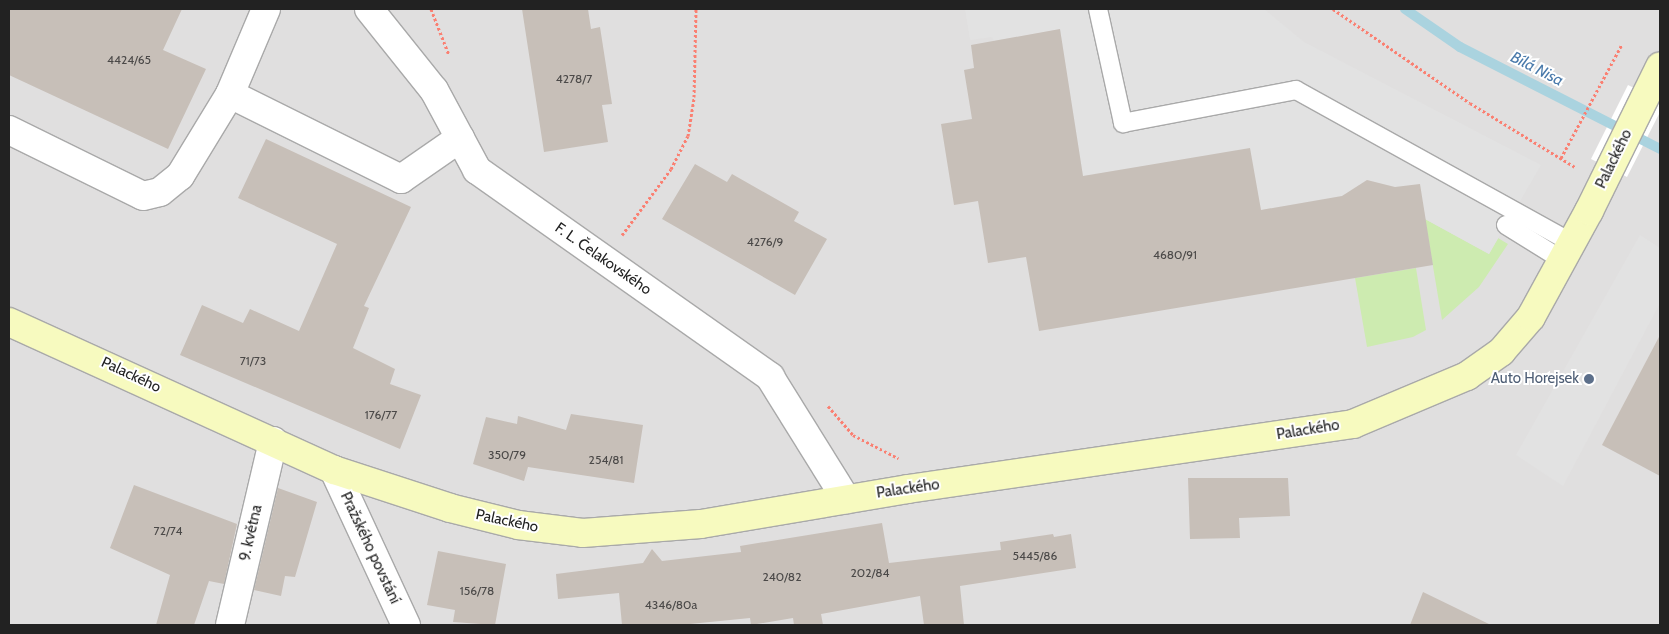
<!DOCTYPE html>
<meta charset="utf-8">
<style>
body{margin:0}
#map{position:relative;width:1669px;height:634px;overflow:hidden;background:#f2efe9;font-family:Cabin,sans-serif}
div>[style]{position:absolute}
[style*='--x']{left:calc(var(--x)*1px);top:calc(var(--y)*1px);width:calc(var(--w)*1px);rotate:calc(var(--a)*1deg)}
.residential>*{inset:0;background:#e0dfdf;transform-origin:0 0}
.grass>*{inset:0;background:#cdebb0}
.parking>*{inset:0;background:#e2e2e2}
.pier>*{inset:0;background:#fff}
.stream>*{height:10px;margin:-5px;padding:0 5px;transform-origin:5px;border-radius:5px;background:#aad3df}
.building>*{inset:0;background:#c7bfb8}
.path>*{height:3px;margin-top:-1.5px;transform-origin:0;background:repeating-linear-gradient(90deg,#fa8072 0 2.5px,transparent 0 5px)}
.roads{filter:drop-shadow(1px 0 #a9a9a9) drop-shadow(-1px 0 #a9a9a9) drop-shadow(0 1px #a9a9a9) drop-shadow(0 -1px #a9a9a9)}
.lane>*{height:18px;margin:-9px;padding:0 9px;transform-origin:9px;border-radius:9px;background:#fff}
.street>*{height:28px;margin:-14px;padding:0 14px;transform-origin:14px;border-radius:14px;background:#fff}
.secondary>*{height:28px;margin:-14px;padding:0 14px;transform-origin:14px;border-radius:14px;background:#f7fabf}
.dots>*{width:14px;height:14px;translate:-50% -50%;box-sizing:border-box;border:2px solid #fff;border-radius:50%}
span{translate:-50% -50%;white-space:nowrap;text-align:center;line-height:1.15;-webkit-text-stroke:4px #fff;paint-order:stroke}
.number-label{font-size:12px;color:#4b4948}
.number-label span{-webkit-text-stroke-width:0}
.street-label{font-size:15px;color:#222}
.service-label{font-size:15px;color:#4e5e75}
.right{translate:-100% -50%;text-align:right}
.water-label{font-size:16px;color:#4a7aab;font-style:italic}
.frame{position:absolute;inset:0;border:10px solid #222;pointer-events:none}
</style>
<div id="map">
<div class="residential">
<div style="left:9px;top:9px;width:1651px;height:616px"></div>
</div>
<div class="grass">
<div style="clip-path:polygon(1425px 219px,1489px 254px,1498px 238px,1508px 244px,1479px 287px,1442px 320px)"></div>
<div style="clip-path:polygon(1416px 268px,1426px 330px,1413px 337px,1367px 347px,1355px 278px)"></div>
</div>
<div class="parking">
<div style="clip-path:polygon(965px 9px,1264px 9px,1304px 42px,1541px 165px,1489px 254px,1425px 219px,1419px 184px,1387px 189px,1385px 185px,1367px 180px,1353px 189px,1353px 194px,1261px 210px,1250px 149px,1083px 176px,1060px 29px,994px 41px,992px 37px,970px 40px)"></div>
<div style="clip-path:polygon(1640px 235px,1660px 248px,1660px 303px,1563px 486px,1516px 455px)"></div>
</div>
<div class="pier">
<div style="clip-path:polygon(1628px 85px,1660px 101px,1660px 112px,1627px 177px,1591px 159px)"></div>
</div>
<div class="stream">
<div style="--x:1405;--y:9;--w:67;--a:34.6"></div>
<div style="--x:1460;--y:47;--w:225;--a:27"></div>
</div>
<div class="building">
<div style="clip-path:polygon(9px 9px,182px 9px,163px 50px,206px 69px,168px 149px,9px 75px)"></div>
<div style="clip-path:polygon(522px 9px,588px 9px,591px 29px,600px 27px,612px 104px,602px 105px,608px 142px,544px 152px)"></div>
<div style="clip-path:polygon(1060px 29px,1083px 176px,1250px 148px,1261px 210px,1342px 196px,1367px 180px,1395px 187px,1420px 184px,1433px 265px,1039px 331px,1026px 257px,988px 263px,978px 201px,954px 205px,941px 124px,972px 119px,964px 70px,974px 68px,971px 45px)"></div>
<div style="clip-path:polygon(266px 139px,411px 207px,364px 306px,369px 308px,353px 348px,395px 369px,390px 384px,421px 395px,400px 449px,180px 355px,202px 305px,243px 323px,250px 309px,299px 331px,337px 244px,238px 198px)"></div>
<div style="clip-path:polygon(695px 164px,727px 182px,732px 174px,799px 212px,794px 221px,827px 239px,795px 295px,662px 219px)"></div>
<div style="clip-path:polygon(1660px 335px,1660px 476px,1602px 445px)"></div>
<div style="clip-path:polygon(571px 414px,643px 425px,634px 483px,528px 467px,524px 481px,473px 464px,486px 417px,517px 424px,518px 416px,566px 430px)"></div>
<div style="clip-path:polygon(1188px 478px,1288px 478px,1290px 516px,1239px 518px,1240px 538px,1190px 539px)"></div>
<div style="clip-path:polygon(134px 485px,237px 524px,224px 584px,209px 581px,194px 625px,156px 625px,170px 575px,110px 548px)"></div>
<div style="clip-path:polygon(278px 488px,317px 502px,295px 577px,285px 576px,281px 596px,254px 590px)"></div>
<div style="clip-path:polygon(882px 523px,889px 563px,1001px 550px,1000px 542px,1053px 534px,1054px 537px,1071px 534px,1076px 568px,960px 586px,964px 625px,924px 625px,920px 596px,821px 614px,823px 625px,794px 625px,793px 618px,751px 625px,750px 618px,680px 625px,622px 625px,619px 593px,558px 599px,556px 574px,643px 563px,652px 549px,662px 561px,741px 552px,740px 546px)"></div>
<div style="clip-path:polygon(438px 551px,506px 564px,495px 625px,453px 622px,455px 610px,427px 605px)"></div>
<div style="clip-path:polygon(1423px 592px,1491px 625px,1410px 625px)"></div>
</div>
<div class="path">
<div style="--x:431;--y:9;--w:49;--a:68.6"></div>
<div style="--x:1333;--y:9;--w:166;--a:34.5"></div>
<div style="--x:1470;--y:103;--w:123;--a:31.4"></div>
<div style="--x:1561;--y:158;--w:129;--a:-61.8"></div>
<div style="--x:622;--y:235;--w:82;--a:-53.4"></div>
<div style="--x:671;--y:169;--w:37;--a:-63"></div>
<div style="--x:688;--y:136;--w:39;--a:-81"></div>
<div style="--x:694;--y:97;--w:88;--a:-88.7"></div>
<div style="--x:828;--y:406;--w:38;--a:49"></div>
<div style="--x:853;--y:435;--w:51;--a:27.1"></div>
</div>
<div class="roads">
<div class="lane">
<div style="--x:1098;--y:9;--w:117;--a:77.6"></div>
<div style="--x:1123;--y:123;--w:176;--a:-10.8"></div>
<div style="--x:1296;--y:90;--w:316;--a:29"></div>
<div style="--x:1506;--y:225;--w:66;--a:32"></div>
</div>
<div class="street">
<div style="--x:266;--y:9;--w:92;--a:113"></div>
<div style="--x:230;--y:94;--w:191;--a:26.4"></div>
<div style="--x:401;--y:179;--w:72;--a:-34.8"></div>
<div style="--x:369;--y:9;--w:104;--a:51.3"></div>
<div style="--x:434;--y:90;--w:91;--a:61.7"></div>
<div style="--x:477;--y:170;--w:359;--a:35.2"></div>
<div style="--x:770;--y:377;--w:144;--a:58.1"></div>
<div style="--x:9;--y:130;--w:149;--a:26.2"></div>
<div style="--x:143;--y:196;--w:17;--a:-13"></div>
<div style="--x:160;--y:192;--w:26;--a:-39"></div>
<div style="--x:180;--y:176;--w:96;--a:-58.6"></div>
<div style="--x:334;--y:470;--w:171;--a:65.1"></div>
<div style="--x:230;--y:625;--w:189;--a:-76.8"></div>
</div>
<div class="secondary">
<div style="--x:9;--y:322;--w:357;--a:24.5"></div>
<div style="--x:334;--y:470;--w:122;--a:18.1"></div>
<div style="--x:450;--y:508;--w:70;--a:14"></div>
<div style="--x:518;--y:525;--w:65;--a:7"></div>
<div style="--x:583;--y:533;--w:118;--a:-4.4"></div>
<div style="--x:701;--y:524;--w:210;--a:-9.6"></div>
<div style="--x:908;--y:489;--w:450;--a:-8.3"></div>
<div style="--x:1353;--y:424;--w:124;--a:-22.8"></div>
<div style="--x:1467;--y:376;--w:42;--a:-35.2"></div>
<div style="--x:1501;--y:352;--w:46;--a:-49.4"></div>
<div style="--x:1531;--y:317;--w:121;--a:-61.3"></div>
<div style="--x:1589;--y:211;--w:161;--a:-63.8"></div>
</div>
</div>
<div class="dots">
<div style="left:1589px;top:379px;background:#5c6f8a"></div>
</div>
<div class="number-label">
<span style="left:129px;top:60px">4424/65</span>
<span style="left:574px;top:79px">4278/7</span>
<span style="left:765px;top:242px">4276/9</span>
<span style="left:1175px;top:255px">4680/91</span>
<span style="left:253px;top:361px">71/73</span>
<span style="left:381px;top:415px">176/77</span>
<span style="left:507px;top:455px">350/79</span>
<span style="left:606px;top:460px">254/81</span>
<span style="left:168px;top:531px">72/74</span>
<span style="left:1035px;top:556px">5445/86</span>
<span style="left:870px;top:573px">202/84</span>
<span style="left:782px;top:577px">240/82</span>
<span style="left:477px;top:591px">156/78</span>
<span style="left:671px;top:605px">4346/80a</span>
</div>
<div class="street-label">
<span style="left:1614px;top:159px;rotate:-64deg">Palackého</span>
<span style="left:603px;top:259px;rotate:35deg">F. L. Čelakovského</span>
<span style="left:131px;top:375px;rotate:25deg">Palackého</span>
<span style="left:1308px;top:430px;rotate:-9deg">Palackého</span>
<span style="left:908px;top:489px;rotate:-8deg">Palackého</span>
<span style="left:507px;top:521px;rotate:12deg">Palackého</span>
<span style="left:251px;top:533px;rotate:-77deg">9. května</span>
<span style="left:370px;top:548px;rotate:65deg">Pražského povstání</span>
</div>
<div class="service-label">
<span class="right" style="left:1579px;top:379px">Auto Horejsek</span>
</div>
<div class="water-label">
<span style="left:1537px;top:69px;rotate:27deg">Bílá Nisa</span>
</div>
<div class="frame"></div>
</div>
